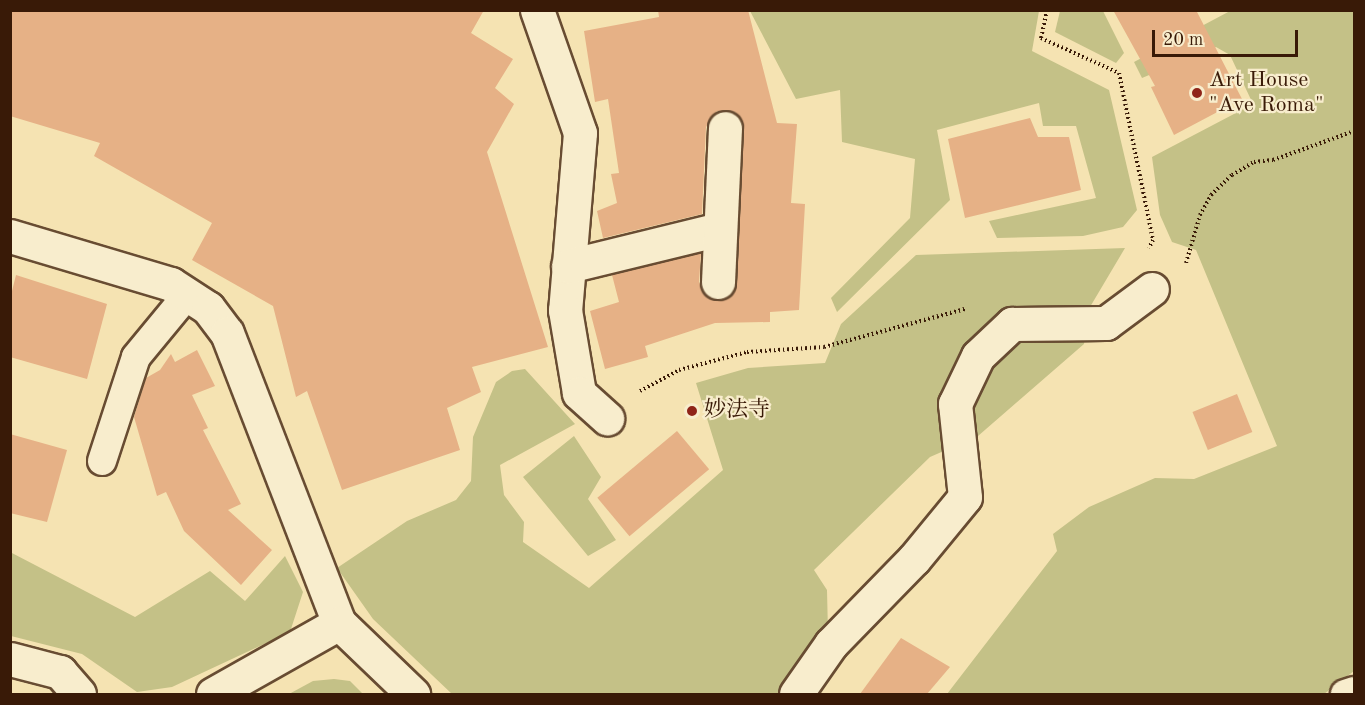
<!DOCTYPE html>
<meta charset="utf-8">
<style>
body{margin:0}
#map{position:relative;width:1365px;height:705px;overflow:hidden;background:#f5e3b2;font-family:"Old Standard TT","Noto Serif JP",serif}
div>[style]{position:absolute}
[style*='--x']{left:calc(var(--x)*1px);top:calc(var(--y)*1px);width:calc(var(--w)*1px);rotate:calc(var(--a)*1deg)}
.green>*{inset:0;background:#c4c187}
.building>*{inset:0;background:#e6b186;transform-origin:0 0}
.path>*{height:4px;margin-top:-2px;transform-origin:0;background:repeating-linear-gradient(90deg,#391a07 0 1.5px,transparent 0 4.5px)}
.roads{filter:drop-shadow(2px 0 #684c32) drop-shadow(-2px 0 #684c32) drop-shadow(0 2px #684c32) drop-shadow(0 -2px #684c32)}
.service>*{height:28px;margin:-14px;padding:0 14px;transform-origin:14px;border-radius:14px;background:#f8edcd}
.minor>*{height:33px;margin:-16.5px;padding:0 16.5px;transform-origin:16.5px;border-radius:16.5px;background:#f8edcd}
.dots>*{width:16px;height:16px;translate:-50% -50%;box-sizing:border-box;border:3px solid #f8edcd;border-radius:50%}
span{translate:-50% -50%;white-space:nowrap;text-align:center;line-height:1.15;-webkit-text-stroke:4.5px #f8edcd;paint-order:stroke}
.poi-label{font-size:22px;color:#391a07}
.left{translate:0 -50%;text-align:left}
.frame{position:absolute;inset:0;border:12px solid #391a07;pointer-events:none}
.scale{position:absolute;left:1152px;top:30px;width:146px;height:27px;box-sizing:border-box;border:3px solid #391a07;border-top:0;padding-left:8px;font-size:18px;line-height:21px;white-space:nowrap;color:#391a07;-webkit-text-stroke:4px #f8edcd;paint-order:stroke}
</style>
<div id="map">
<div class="green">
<div style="clip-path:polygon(750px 11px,1039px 11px,1032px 51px,1109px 90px,1137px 210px,1123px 227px,1083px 236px,997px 238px,989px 221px,1096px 198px,1076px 126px,1043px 126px,1039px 103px,937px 130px,950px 200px,837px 312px,831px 298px,910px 218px,915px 159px,842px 142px,840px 90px,796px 99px)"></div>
<div style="clip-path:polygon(1060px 11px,1103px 11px,1124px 53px,1116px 63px,1055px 32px)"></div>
<div style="clip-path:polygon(1230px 11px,1354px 11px,1354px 671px,1324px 694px,947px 694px,1057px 551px,1053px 534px,1089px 507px,1155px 478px,1194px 479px,1277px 446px,1196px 250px,1172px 242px,1160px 215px,1152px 157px,1253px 104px,1230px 55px,1216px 47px,1142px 78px,1134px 62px)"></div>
<div style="clip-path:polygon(1125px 248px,1090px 307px,1084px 344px,978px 436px,930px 457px,814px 570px,827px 590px,828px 633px,783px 694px,452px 694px,373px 619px,337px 568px,407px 521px,456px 500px,471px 481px,473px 437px,496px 382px,512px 371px,525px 369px,575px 424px,500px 465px,504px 495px,524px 522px,523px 542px,589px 588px,723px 470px,696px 383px,748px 368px,825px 363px,841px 324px,916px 255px)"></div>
<div style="clip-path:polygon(574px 436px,601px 477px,588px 499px,616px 540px,588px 556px,523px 477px)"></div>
<div style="clip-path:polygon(10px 552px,135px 617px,210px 571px,245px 601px,285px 556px,303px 592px,290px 632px,172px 687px,137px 692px,82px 654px,11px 636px)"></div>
<div style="clip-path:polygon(334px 679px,350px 681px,363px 694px,289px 694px,313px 681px)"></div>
</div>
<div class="building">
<div style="clip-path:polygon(10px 10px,484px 10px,471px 33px,513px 59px,495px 88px,514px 104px,487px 152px,548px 347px,472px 367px,481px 392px,447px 408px,460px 450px,342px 490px,307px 391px,296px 397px,273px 306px,192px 260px,212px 223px,94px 156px,100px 143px,10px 116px)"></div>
<div style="clip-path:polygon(658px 10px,748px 10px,777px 123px,797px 124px,791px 203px,805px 204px,799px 310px,770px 312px,770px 322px,715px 323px,645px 346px,648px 357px,605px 369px,590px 311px,619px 302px,612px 275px,701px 253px,699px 282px,707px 297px,726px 299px,737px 283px,744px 129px,735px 112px,717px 111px,706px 127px,702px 214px,603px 238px,597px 211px,617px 203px,611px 174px,619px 173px,608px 99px,595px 102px,584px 31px,659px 17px)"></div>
<div style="clip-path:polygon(1113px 10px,1196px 10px,1242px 99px,1174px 135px,1151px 87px,1155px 86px)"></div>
<div style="clip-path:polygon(1030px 118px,1038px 137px,1069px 137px,1081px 190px,965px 218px,948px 139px)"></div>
<div style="clip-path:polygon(16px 275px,107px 304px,87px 379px,10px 357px,10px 299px)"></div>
<div style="clip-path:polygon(197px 350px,215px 386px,192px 395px,208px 428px,203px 430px,241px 504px,228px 510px,272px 550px,241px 585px,184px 531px,166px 492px,157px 496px,134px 417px,146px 378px,160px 370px,171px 354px,175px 362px)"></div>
<div style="left:1237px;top:394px;width:41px;height:48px;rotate:68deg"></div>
<div style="left:677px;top:431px;width:50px;height:104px;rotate:50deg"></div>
<div style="clip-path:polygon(10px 434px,67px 450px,47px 522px,10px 513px)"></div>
<div style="clip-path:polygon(901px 638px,950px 667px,927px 694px,860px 694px)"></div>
</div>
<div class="path">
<div style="--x:1047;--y:10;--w:29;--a:102"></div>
<div style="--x:1041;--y:38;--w:85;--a:24.2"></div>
<div style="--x:1119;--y:73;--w:170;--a:78.5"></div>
<div style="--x:1153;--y:240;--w:9;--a:117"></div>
<div style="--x:1186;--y:263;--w:50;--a:-73.7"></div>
<div style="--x:1200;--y:215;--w:23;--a:-61"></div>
<div style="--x:1211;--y:195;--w:29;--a:-44"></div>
<div style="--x:1232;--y:175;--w:26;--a:-31"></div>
<div style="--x:1254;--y:162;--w:19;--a:-6"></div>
<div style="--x:1273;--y:160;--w:86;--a:-19.7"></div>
<div style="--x:640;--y:391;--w:44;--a:-28.3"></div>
<div style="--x:679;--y:370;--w:70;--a:-14.8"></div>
<div style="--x:747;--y:352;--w:77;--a:-3.7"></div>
<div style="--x:824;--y:347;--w:146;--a:-15.1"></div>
</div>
<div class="roads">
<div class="service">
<div style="--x:102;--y:461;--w:109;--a:-71.9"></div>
<div style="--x:136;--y:357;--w:82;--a:-50.5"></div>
<div style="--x:1345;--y:694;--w:9;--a:-18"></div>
</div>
<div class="minor">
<div style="--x:537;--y:10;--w:130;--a:70.7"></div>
<div style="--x:580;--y:133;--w:178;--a:94.8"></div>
<div style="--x:565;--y:310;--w:84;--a:80.4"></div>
<div style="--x:579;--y:393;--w:38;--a:42"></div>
<div style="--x:10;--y:236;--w:168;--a:16.6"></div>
<div style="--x:171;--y:284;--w:44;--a:33"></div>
<div style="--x:208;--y:308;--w:31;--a:53"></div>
<div style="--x:227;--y:333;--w:311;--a:68.9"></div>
<div style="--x:339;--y:623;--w:103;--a:43.8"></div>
<div style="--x:568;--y:266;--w:156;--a:-13.7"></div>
<div style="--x:718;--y:282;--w:154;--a:-87.4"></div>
<div style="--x:10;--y:659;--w:52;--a:14.6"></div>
<div style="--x:60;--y:672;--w:29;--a:49"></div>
<div style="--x:213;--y:694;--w:145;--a:-29.4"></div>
<div style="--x:796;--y:694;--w:61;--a:-55"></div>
<div style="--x:831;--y:644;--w:119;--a:-45.7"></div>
<div style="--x:914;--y:559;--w:80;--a:-50.6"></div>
<div style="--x:965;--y:497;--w:94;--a:-96.1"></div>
<div style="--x:955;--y:404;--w:53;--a:-64.4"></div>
<div style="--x:978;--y:356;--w:47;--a:-43.3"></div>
<div style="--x:1012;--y:324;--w:94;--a:-0.6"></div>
<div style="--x:1106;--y:323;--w:57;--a:-36.5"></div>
</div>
</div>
<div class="dots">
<div style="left:1197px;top:93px;background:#8f2418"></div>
<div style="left:692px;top:411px;background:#8f2418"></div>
</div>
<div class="poi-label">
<span class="left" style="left:1209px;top:93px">Art House<br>"Ave Roma"</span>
<span class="left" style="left:704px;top:411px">妙法寺</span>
</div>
<div class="frame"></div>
<div class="scale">20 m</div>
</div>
